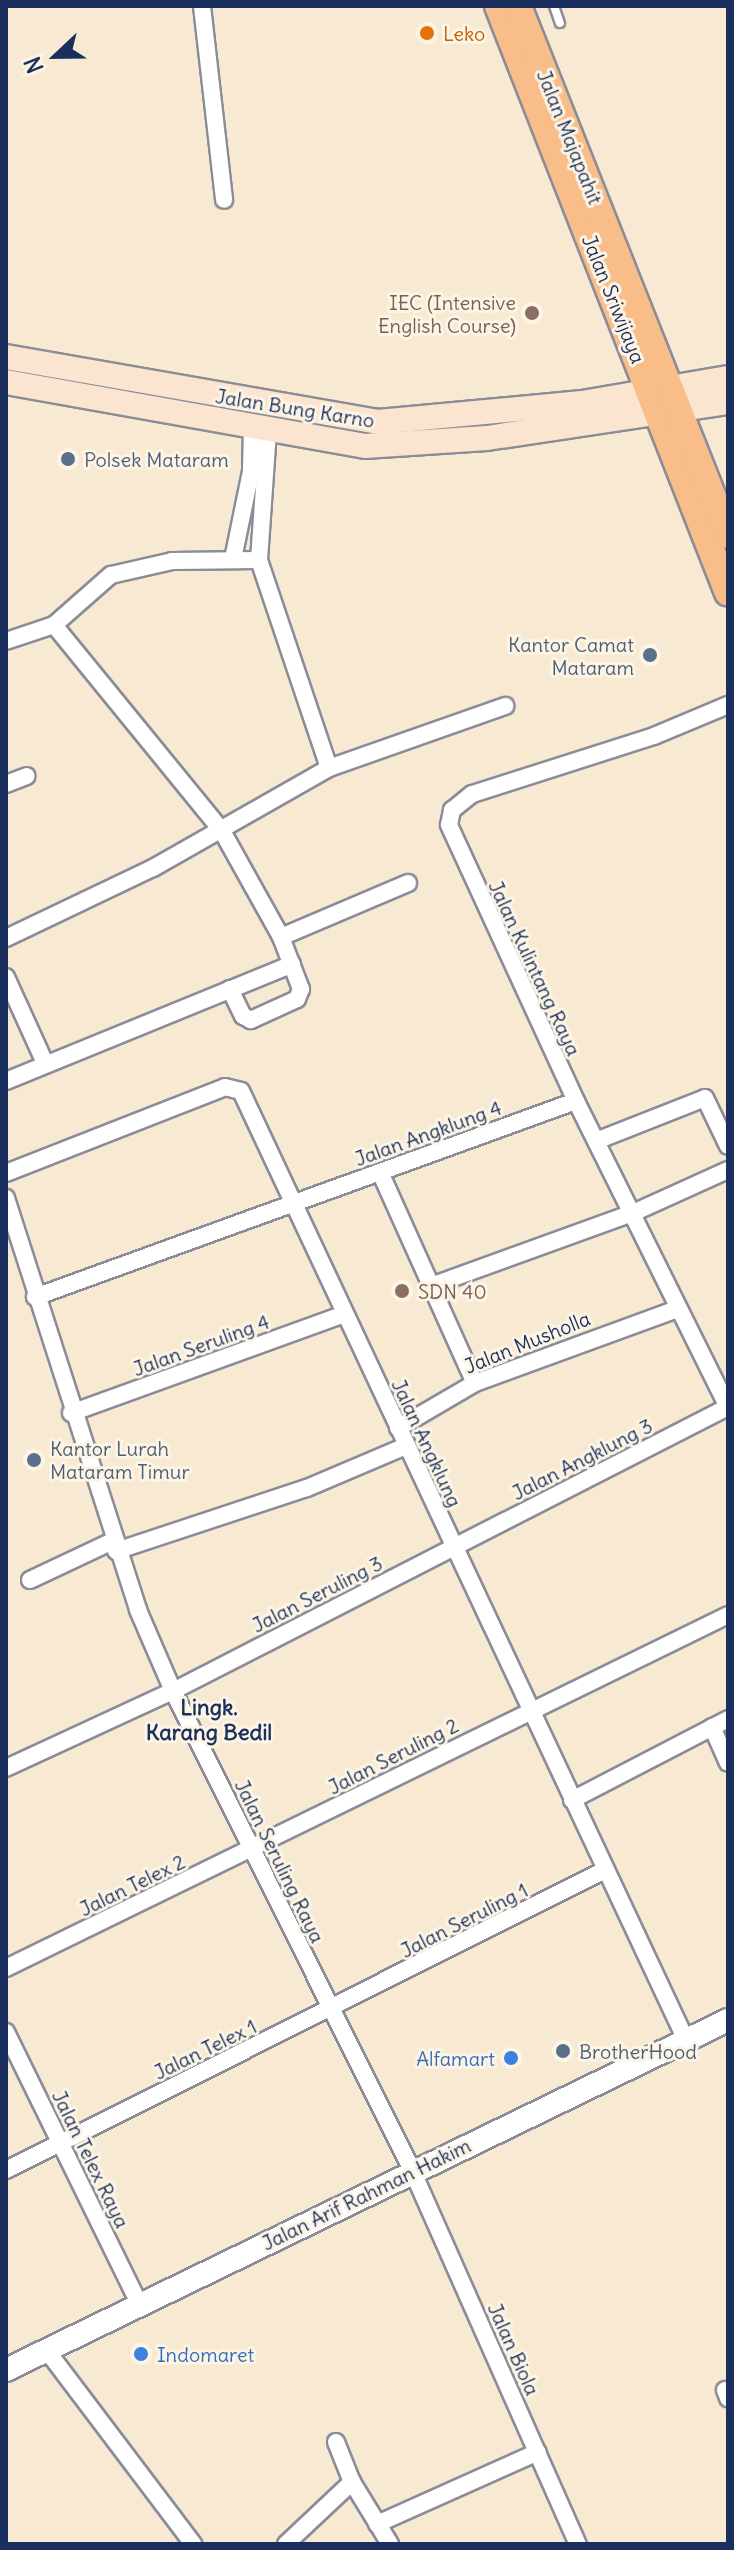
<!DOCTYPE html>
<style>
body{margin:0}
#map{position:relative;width:734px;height:2550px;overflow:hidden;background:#f8e9d2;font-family:Delius,sans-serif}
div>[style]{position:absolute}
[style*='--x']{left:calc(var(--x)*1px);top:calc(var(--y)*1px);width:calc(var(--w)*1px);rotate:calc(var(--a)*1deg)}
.roads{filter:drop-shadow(2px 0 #8a8c98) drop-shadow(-2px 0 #8a8c98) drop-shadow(0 2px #8a8c98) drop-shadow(0 -2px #8a8c98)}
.service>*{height:8px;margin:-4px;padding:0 4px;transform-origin:4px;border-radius:4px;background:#fff}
.minor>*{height:16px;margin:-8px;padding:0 8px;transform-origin:8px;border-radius:8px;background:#fff}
.tertiary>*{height:22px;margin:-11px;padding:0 11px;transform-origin:11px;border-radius:11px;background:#fff}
.secondary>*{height:24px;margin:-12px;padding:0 12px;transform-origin:12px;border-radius:12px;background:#fce5d0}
.primary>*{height:26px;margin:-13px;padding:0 13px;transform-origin:13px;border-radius:13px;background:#f8bd89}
.dots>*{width:22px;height:22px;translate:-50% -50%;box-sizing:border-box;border:4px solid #fcf5e5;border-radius:50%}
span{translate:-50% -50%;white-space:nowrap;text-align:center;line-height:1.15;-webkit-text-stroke:6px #fcf5e5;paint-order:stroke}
.food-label{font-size:20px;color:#c56008}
.left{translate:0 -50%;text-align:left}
.street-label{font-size:20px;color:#1b2f5e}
.education-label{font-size:20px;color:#785e54}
.right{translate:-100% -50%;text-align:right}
.service-label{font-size:20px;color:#4e5e75}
.shop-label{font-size:20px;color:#366cbe}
.neighbourhood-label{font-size:22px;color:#1b2f5e;font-weight:700}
.frame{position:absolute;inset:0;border:8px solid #1b2f5e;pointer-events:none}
.north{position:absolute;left:16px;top:16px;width:80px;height:80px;-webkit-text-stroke:6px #fcf5e5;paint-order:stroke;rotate:248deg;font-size:22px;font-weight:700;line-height:32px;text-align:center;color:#1b2f5e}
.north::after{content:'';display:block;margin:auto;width:28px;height:36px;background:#1b2f5e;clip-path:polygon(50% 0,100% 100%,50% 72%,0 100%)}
</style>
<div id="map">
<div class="roads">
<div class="service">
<div style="--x:554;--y:6;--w:18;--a:71"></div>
</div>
<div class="minor">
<div style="--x:202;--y:6;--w:195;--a:83.5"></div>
<div style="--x:268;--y:431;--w:129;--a:94"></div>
<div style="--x:259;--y:560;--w:219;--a:71.4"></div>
<div style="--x:233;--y:559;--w:90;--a:-78.4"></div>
<div style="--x:251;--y:471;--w:43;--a:-88.7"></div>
<div style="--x:54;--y:625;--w:266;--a:50.8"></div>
<div style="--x:222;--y:831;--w:121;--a:60.9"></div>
<div style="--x:281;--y:937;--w:56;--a:69"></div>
<div style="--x:301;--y:989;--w:11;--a:112"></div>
<div style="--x:297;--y:999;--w:51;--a:155.5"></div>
<div style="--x:251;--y:1020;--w:9;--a:-153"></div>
<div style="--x:243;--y:1016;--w:30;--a:-116"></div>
<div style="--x:6;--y:641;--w:51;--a:-18.4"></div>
<div style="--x:54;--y:625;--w:76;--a:-41.3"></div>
<div style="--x:111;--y:575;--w:63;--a:-12.9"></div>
<div style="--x:172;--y:561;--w:87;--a:-0.7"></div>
<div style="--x:728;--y:705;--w:80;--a:157.3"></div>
<div style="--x:654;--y:736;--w:191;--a:162.3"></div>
<div style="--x:472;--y:794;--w:26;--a:141"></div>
<div style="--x:452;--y:810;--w:15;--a:101"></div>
<div style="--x:449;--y:825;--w:304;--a:65.3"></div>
<div style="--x:576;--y:1101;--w:342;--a:63.6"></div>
<div style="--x:6;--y:784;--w:22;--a:-21"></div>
<div style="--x:281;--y:937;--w:138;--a:-23"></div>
<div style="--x:6;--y:938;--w:163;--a:-25.5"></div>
<div style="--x:153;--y:868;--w:202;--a:-29.6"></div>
<div style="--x:329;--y:768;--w:187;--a:-19.4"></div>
<div style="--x:6;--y:977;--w:94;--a:65.6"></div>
<div style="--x:6;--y:1081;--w:309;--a:-22.2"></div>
<div style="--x:596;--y:1141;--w:117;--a:-21.5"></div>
<div style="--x:705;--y:1098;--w:53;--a:64.4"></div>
<div style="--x:380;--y:1172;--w:231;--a:65.8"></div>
<div style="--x:6;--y:1173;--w:235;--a:-21.4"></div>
<div style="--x:225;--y:1087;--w:16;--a:14"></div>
<div style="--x:241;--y:1091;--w:1048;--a:64.88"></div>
<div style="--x:6;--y:1198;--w:433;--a:72.2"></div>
<div style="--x:138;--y:1610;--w:88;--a:66.6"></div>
<div style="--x:173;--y:1691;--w:535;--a:63.48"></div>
<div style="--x:412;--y:2170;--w:409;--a:66.1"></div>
<div style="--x:431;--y:1286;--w:215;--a:-19.9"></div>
<div style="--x:633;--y:1213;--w:104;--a:-24.4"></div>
<div style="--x:35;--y:1297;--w:575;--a:-19.92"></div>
<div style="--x:71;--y:1413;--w:291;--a:-19.9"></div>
<div style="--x:398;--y:1428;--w:89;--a:-30.3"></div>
<div style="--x:475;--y:1383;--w:215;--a:-20.1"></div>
<div style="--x:116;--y:1551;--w:201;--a:-18.3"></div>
<div style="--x:307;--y:1488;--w:108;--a:-23"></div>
<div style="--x:30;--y:1580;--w:92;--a:-25.2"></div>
<div style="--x:712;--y:1727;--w:39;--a:66"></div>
<div style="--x:6;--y:1768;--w:184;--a:-24.8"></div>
<div style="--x:173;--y:1691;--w:623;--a:-27.1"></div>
<div style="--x:572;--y:1800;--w:176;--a:-27.4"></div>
<div style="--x:6;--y:1968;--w:804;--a:-26.05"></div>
<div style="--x:6;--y:2032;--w:303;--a:63.9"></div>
<div style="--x:6;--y:2170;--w:670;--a:-26.6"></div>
<div style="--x:48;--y:2352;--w:241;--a:52.9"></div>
<div style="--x:725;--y:2390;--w:9;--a:69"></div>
<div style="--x:336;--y:2442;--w:43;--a:68.2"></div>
<div style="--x:352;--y:2482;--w:73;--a:58.5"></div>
<div style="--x:377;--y:2524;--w:176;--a:-24.1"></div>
<div style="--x:286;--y:2544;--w:91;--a:-43.2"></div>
</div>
<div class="tertiary">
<div style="--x:6;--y:2370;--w:802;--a:-25.86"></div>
</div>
<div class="secondary">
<div style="--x:6;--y:357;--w:378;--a:9.9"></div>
<div style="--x:378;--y:422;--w:205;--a:-5.3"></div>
<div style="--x:582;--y:403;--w:148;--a:-9.7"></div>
<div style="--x:6;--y:382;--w:365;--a:10.1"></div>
<div style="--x:365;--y:446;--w:122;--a:-3.8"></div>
<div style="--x:487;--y:438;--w:244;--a:-8.5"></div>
</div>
<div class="primary">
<div style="--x:498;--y:6;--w:630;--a:68.6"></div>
<div style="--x:518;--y:6;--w:569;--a:68.35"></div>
</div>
</div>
<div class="dots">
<div style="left:427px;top:33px;background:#e8710a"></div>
<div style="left:532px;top:313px;background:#8d6e63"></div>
<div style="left:68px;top:459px;background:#5c6f8a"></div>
<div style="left:650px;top:655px;background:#5c6f8a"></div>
<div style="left:402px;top:1291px;background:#8d6e63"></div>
<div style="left:34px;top:1460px;background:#5c6f8a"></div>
<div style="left:563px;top:2051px;background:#5c6f8a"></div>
<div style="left:511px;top:2058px;background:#3f7fe0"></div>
<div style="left:141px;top:2354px;background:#3f7fe0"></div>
</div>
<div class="food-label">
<span class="left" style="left:443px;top:33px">Leko</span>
</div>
<div class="street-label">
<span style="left:570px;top:137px;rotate:68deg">Jalan Majapahit</span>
<span style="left:614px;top:299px;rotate:68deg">Jalan Sriwijaya</span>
<span style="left:295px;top:408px;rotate:9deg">Jalan Bung Karno</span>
<span style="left:535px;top:968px;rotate:65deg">Jalan Kulintang Raya</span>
<span style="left:428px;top:1133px;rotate:-20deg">Jalan Angklung 4</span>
<span style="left:527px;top:1342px;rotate:-22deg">Jalan Musholla</span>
<span style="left:201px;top:1345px;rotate:-20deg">Jalan Seruling 4</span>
<span style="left:427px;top:1443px;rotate:65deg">Jalan Angklung</span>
<span style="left:582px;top:1459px;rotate:-27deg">Jalan Angklung 3</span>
<span style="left:317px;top:1594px;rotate:-27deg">Jalan Seruling 3</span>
<span style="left:393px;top:1756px;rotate:-27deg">Jalan Seruling 2</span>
<span style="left:280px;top:1861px;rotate:64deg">Jalan Seruling Raya</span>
<span style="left:132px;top:1885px;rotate:-26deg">Jalan Telex 2</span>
<span style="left:464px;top:1920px;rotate:-27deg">Jalan Seruling 1</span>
<span style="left:205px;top:2049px;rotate:-26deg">Jalan Telex 1</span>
<span style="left:91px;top:2159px;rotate:64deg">Jalan Telex Raya</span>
<span style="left:366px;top:2194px;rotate:-26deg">Jalan Arif Rahman Hakim</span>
<span style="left:514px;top:2349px;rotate:66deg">Jalan Biola</span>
</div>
<div class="education-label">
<span class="right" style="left:516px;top:314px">IEC (Intensive<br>English Course)</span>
<span class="left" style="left:418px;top:1291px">SDN 40</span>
</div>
<div class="service-label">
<span class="left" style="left:84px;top:459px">Polsek Mataram</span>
<span class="right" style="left:634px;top:656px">Kantor Camat<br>Mataram</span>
<span class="left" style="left:50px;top:1460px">Kantor Lurah<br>Mataram Timur</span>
<span class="left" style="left:579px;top:2051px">BrotherHood</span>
</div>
<div class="shop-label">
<span class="right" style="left:495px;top:2058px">Alfamart</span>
<span class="left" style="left:157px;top:2354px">Indomaret</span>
</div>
<div class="neighbourhood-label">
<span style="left:209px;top:1720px">Lingk.<br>Karang Bedil</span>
</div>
<div class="frame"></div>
<div class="north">N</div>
</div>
